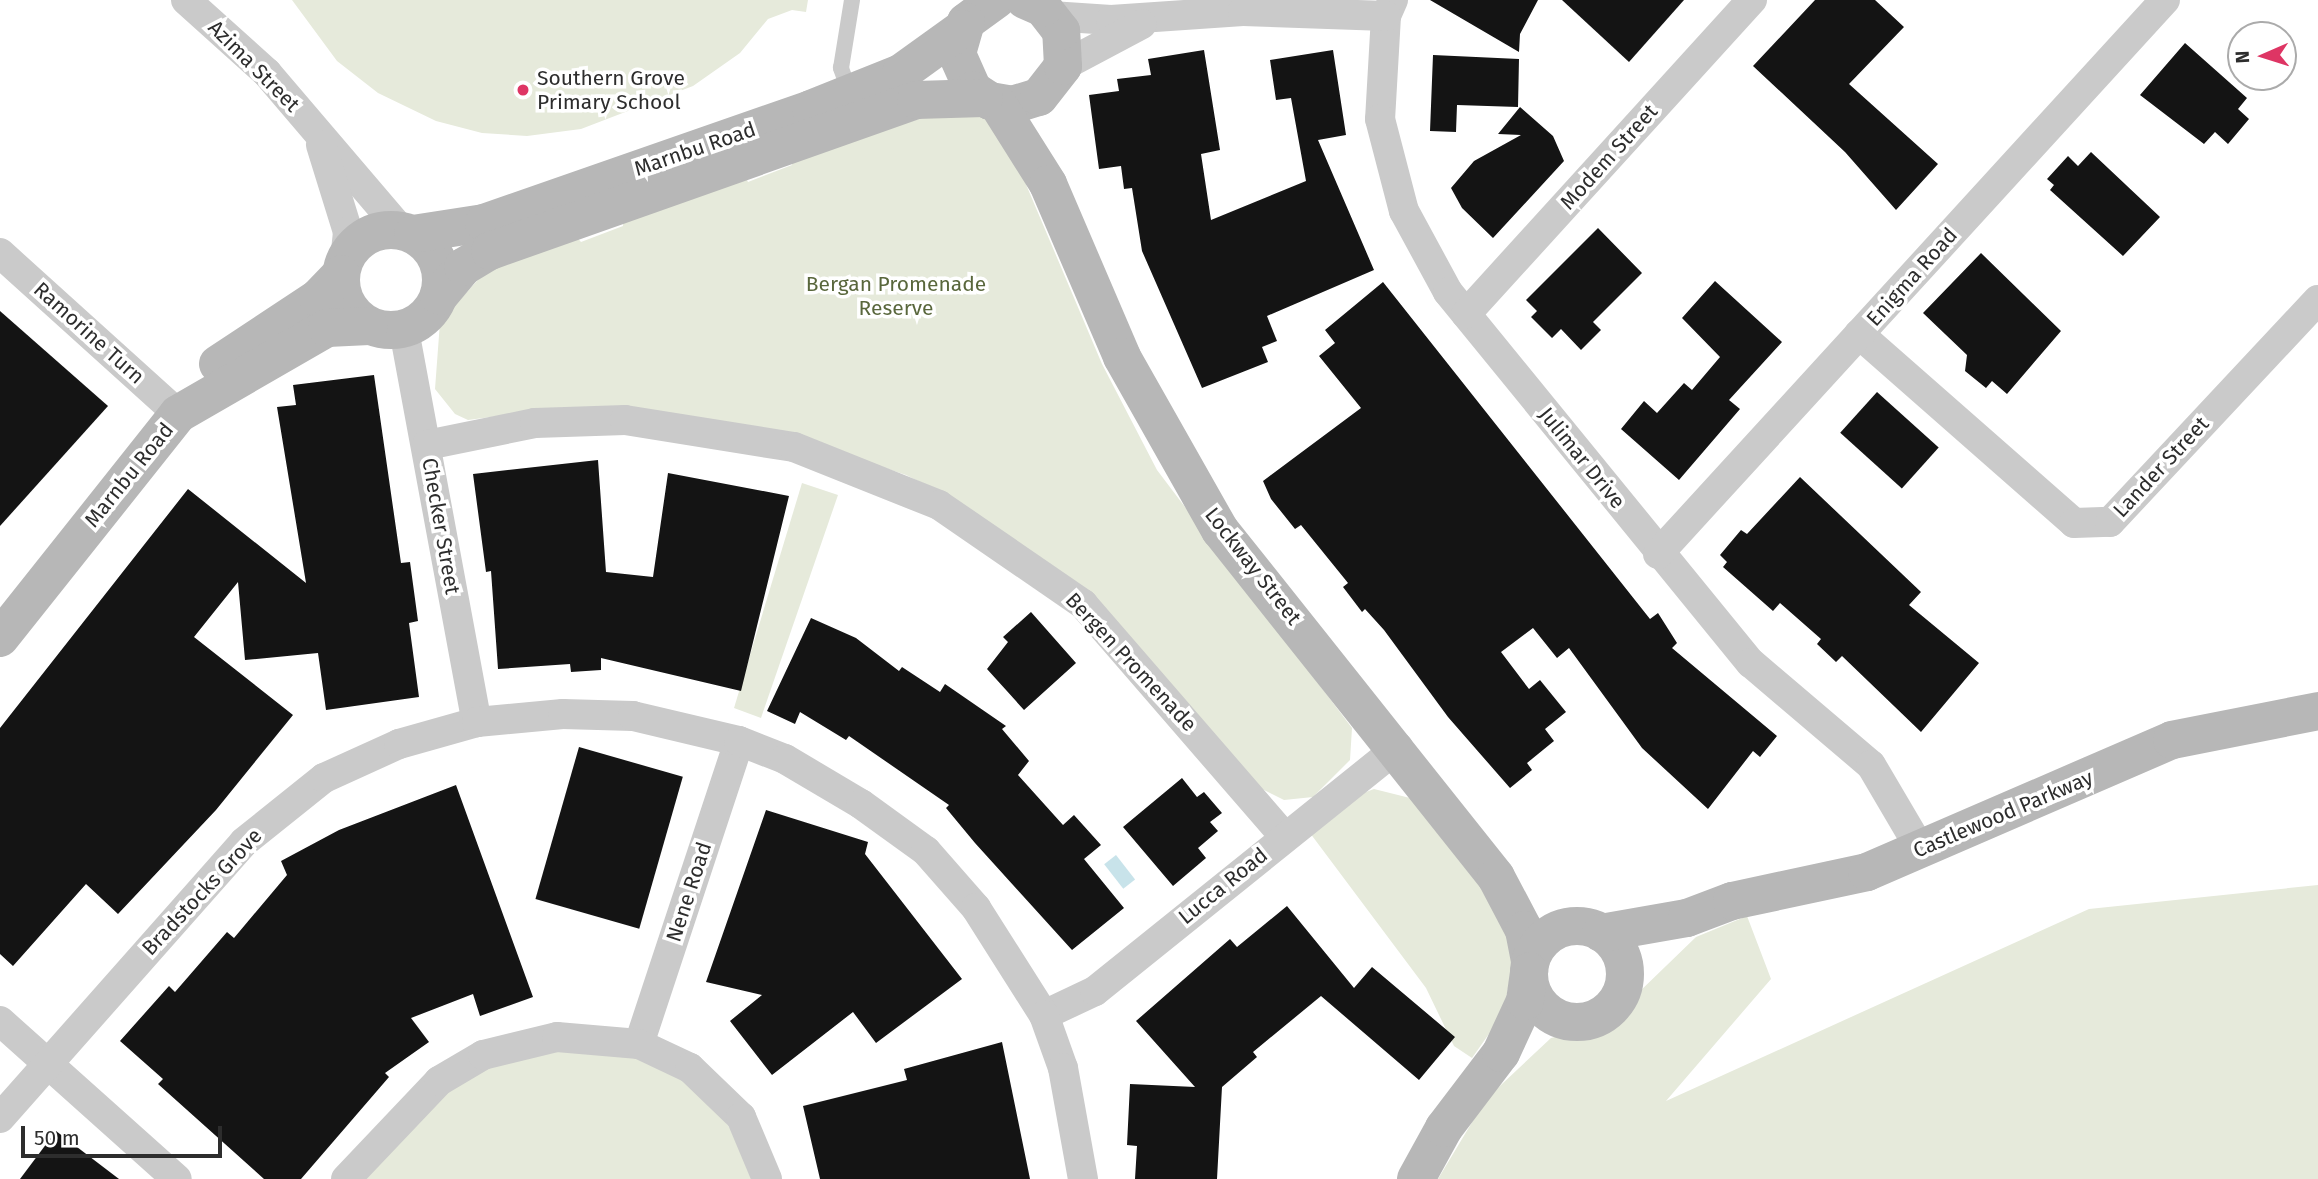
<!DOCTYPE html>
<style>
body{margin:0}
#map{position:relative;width:2318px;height:1179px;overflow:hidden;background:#fff;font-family:"Fira Sans",sans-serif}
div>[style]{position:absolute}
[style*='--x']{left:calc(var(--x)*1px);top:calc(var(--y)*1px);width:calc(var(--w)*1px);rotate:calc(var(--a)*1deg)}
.green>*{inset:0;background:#e6eadb}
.water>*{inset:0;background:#c8e3ea;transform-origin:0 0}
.building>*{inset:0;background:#141414;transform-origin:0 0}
.lane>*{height:16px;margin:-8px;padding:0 8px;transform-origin:8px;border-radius:8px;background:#cacaca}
.street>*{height:30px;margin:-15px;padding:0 15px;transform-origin:15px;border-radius:15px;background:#cacaca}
.secondary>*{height:38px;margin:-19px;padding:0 19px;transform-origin:19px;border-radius:19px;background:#b7b7b7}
.secondary>.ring{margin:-19px;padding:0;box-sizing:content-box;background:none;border:38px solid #b7b7b7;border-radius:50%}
.dots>*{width:19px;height:19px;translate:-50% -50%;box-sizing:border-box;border:4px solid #fff;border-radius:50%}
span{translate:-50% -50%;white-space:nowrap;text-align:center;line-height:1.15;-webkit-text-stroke:7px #fff;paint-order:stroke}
.street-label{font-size:21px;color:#2d2d2d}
.poi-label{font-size:21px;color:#2d2d2d}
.left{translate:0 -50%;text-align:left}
.park-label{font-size:21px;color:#59673c}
.north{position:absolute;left:2227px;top:21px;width:70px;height:70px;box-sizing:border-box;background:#fff;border:2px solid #ababab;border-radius:50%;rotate:267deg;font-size:19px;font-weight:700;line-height:28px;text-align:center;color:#2d2d2d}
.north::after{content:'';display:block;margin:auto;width:24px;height:32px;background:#de3564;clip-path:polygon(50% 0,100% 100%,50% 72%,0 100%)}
.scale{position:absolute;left:21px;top:1126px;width:201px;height:32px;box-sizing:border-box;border:4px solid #2d2d2d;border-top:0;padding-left:9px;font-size:21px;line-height:24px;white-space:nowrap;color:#2d2d2d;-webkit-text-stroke:5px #fff;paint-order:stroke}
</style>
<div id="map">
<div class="green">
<div style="clip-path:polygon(292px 0,808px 0,806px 12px,792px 10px,768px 19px,740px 53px,693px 86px,581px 129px,527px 136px,482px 133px,436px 121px,378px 93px,337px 61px)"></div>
<div style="clip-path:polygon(966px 105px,1003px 130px,1102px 364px,1157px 470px,1352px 728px,1350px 760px,1313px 797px,1284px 800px,1262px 789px,948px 496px,906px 475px,787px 435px,629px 408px,566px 407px,468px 420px,455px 414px,435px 389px,440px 322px,484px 273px,574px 234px,581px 242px,623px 226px,623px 216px,744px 174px,748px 182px,792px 165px,791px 157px)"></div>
<div style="clip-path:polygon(802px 483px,838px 495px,761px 718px,734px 708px)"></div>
<div style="clip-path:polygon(1374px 789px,1414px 799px,1470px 870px,1516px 947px,1503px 1014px,1472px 1058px,1454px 1046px,1426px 988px,1310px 833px,1358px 795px)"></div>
<div style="clip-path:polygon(2318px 885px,2318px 1179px,1438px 1179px,1486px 1099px,1551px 1038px,1606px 1024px,1696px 937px,1747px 916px,1771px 979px,1666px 1101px,2089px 909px)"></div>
<div style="clip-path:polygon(558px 1049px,636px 1057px,679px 1078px,716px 1109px,743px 1146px,756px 1179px,363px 1179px,423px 1110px,480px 1070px)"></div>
</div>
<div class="water">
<div style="left:1116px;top:855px;width:31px;height:15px;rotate:52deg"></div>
</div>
<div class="building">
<div style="clip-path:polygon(1430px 0,1538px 0,1520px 34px,1519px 52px)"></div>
<div style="clip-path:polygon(1562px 0,1684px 0,1629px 62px)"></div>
<div style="clip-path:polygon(1815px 0,1875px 0,1904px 27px,1849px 84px,1938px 164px,1896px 210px,1845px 152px,1753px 66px)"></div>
<div style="clip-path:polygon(2185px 43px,2247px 98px,2238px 109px,2249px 119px,2228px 144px,2215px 132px,2204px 144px,2140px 95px)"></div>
<div style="clip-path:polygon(1204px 50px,1220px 150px,1201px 154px,1211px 220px,1306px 181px,1291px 98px,1276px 100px,1270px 60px,1333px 50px,1346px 135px,1318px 140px,1374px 270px,1267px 316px,1277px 341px,1262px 347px,1268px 362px,1202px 388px,1142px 251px,1132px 188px,1124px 189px,1121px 166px,1099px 169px,1089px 95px,1119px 91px,1117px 79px,1151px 75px,1148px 59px)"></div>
<div style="clip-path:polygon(1433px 55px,1519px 59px,1518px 107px,1457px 105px,1456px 132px,1430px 131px)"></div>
<div style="clip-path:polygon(1520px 107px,1553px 136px,1564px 161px,1493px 238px,1462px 208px,1451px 188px,1474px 161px,1521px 135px,1498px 134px)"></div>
<div style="clip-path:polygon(2091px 152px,2160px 217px,2123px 256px,2050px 190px,2054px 185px,2047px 179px,2068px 156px,2078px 166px)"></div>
<div style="clip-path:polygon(1598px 228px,1642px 273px,1593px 322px,1601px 330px,1581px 350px,1561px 329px,1552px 338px,1531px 317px,1537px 311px,1526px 300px)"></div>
<div style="clip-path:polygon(1981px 253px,2061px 331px,2007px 394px,1992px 381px,1986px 388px,1965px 371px,1967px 355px,1923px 313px)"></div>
<div style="clip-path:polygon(1715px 281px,1782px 342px,1729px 400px,1740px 409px,1679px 480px,1621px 429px,1644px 401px,1657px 413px,1684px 383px,1692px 390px,1720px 357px,1682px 318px)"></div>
<div style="clip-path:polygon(1383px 282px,1650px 619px,1658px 613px,1677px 643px,1672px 648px,1777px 736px,1760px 757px,1753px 751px,1708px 809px,1642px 748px,1569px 648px,1557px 658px,1533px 628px,1501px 652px,1529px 689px,1540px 680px,1566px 712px,1545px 729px,1554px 741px,1527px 763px,1532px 770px,1510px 788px,1448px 717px,1384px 630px,1365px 609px,1362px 612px,1343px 587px,1348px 583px,1301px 525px,1295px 529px,1271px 499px,1263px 481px,1361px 408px,1319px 356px,1335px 343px,1325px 330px)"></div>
<div style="clip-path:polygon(0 311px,108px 406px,0 526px)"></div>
<div style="clip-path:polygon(374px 375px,401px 563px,410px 562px,418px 621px,409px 623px,419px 697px,326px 710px,318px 653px,245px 660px,238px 582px,194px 637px,293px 715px,216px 810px,118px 914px,86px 884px,13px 966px,0 954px,0 728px,188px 489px,306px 583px,277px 407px,296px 405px,293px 385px)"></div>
<div style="left:1877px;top:392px;width:83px;height:55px;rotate:42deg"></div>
<div style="clip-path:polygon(598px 460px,606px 572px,653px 577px,668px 473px,789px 496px,741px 691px,601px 658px,601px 670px,571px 672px,570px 664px,498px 669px,491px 571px,486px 572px,473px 474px)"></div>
<div style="clip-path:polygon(1800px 477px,1921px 592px,1909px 605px,1979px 663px,1921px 732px,1842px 656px,1836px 662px,1817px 644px,1821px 639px,1780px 603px,1773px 611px,1723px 567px,1727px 562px,1720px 555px,1741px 530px,1747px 534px)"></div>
<div style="clip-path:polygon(1031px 612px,1076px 663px,1024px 710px,987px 669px,1008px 642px,1003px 637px)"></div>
<div style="clip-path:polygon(811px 618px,856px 638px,899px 671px,902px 667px,940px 692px,945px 684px,1006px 726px,1002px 729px,1029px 761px,1018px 775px,1063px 825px,1074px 815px,1101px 845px,1084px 859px,1124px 908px,1072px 950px,975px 843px,946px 808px,949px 805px,849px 736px,846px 740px,800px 712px,795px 724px,767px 711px)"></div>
<div style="left:579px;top:747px;width:108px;height:158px;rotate:16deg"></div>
<div style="clip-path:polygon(1182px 778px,1197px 797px,1204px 792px,1222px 813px,1210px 822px,1218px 831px,1198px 848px,1206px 858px,1173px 886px,1123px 827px)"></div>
<div style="clip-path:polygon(456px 785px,533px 997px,480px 1016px,473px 994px,411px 1018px,429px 1042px,385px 1073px,389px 1077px,301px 1179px,264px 1179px,158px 1084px,163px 1079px,120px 1041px,169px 986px,175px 992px,227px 932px,234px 938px,287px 875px,281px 861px,339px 830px)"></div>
<div style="clip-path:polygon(766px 810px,868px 842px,865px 854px,962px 979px,876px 1043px,853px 1012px,772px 1075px,730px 1021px,762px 995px,706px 982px)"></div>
<div style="clip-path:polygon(1287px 906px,1354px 988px,1372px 967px,1455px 1037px,1419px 1080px,1321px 996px,1253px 1052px,1257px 1057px,1222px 1087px,1217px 1179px,1135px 1179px,1137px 1146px,1127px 1145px,1130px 1084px,1195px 1087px,1136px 1021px,1230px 939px,1237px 947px)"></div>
<div style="clip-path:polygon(1002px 1042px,1030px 1179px,820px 1179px,803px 1106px,907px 1080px,904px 1069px)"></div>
<div style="clip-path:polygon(56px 1131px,119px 1179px,20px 1179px)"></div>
</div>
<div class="lane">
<div style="--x:850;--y:93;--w:27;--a:-110"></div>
<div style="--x:841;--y:68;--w:69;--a:-80.8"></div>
</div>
<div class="street">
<div style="--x:186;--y:0;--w:109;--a:42"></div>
<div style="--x:267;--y:73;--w:206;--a:49.5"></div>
<div style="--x:1393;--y:0;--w:17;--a:114"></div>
<div style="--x:1386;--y:16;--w:103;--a:93.3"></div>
<div style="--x:1380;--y:119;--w:95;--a:75.4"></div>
<div style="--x:1404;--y:211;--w:92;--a:61.5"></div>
<div style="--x:1448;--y:292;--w:479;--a:50.8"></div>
<div style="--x:1751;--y:663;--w:157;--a:40.4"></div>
<div style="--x:1871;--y:765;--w:99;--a:59.5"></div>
<div style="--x:1051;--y:16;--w:60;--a:3.8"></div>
<div style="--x:1111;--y:20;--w:132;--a:-3.9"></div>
<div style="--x:1243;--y:11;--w:143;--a:2"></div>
<div style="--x:1063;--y:66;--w:89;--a:-28"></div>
<div style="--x:321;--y:145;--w:91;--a:72.8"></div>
<div style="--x:348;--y:232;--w:27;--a:96"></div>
<div style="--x:0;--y:253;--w:240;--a:42.1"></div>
<div style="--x:1466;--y:314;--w:425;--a:-47.7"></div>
<div style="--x:404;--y:330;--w:399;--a:79.5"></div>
<div style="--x:1859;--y:334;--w:286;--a:41.3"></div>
<div style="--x:2074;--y:523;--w:36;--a:-2"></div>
<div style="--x:2110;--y:522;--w:304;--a:-46.9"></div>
<div style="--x:427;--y:445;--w:110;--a:-11.5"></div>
<div style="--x:535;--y:423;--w:90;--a:-1.9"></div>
<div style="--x:625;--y:420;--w:171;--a:9.1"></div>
<div style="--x:794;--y:447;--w:156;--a:21.8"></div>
<div style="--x:939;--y:505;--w:175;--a:34.5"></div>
<div style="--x:1083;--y:604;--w:307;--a:49.1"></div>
<div style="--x:1658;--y:554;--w:751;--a:-47.54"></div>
<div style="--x:1044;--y:1015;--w:56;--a:-25.2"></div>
<div style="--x:1095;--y:991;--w:389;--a:-38.8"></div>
<div style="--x:0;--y:1021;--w:237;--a:41.8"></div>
<div style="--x:639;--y:1044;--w:319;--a:-71.7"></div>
<div style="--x:0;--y:1118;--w:368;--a:-48.5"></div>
<div style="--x:244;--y:842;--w:102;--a:-38.7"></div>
<div style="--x:324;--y:778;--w:82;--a:-24.4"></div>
<div style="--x:399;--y:744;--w:81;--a:-15.8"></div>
<div style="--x:477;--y:722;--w:86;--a:-5.3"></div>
<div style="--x:563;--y:714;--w:70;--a:1.6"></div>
<div style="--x:633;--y:716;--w:109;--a:13.3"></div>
<div style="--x:739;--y:741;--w:49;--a:21.4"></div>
<div style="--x:785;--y:759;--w:88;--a:30.6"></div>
<div style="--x:861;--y:804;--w:80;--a:35.9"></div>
<div style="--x:926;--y:851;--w:76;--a:48.7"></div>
<div style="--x:976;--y:908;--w:127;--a:57.6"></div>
<div style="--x:1044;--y:1015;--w:56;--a:70.3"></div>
<div style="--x:1063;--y:1068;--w:113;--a:79.8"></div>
<div style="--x:346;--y:1179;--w:135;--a:-46.5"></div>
<div style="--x:439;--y:1081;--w:51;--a:-30.6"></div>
<div style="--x:483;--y:1055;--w:76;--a:-13.7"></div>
<div style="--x:557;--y:1037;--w:82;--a:4.9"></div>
<div style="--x:639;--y:1044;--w:56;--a:25.2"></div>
<div style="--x:690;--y:1068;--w:71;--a:43.9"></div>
<div style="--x:741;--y:1117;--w:67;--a:67.2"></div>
</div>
<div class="secondary">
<div style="--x:996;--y:0;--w:37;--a:144"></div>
<div style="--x:966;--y:22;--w:33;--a:106"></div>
<div style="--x:957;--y:54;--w:39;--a:66"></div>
<div style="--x:973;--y:90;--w:20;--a:33"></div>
<div style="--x:990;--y:101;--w:22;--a:10"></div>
<div style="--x:1012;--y:105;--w:28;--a:-17"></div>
<div style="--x:1039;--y:97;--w:39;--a:-52"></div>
<div style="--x:1063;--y:66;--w:35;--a:-93"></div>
<div style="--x:1061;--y:31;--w:29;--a:-128"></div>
<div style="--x:1043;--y:8;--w:20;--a:-156"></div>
<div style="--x:997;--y:103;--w:96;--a:57.8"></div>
<div style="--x:1048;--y:184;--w:188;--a:66.8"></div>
<div style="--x:1122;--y:357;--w:199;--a:60.5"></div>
<div style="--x:1220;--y:530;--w:443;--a:51.5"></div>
<div style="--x:1496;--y:877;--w:60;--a:62.2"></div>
<div style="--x:1524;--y:930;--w:33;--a:79"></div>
<div class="ring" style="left:341px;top:230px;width:62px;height:62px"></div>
<div style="--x:413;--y:234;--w:72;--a:-8.8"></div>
<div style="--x:484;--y:223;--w:346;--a:-19.2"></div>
<div style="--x:811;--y:109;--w:97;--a:-21.8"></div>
<div style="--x:901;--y:73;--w:75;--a:-35.8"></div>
<div style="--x:439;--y:296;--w:38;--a:-50"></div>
<div style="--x:463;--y:267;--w:31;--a:-31"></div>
<div style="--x:490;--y:251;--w:452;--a:-19.5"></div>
<div style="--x:916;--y:100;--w:68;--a:-1.7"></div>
<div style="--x:218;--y:364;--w:120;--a:-33.4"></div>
<div style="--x:318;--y:298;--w:33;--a:-46"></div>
<div style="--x:0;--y:638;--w:286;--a:-51.5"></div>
<div style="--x:178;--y:414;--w:172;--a:-30"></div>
<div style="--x:327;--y:328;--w:42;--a:-2.7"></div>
<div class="ring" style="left:1529px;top:926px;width:58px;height:58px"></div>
<div style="--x:1601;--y:933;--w:87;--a:-9.9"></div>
<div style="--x:1687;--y:918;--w:48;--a:-20.7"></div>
<div style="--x:1732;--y:901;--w:138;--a:-12.1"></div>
<div style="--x:1867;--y:872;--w:332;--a:-23.4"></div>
<div style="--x:2172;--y:740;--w:149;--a:-11.2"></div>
<div style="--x:1416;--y:1179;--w:58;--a:-61.2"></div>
<div style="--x:1444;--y:1128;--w:94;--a:-52.8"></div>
<div style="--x:1501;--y:1053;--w:57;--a:-65.2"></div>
<div style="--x:1525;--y:1001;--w:30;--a:-82"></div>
</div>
<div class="dots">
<div style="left:523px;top:90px;background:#de3564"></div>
</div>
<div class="street-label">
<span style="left:254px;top:66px;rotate:45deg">Azima Street</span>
<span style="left:695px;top:149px;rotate:-19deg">Marnbu Road</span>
<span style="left:1609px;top:157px;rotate:-48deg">Modem Street</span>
<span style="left:1912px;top:277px;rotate:-48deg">Enigma Road</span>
<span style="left:89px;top:333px;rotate:42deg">Ramorine Turn</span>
<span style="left:1582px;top:458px;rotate:51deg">Julimar Drive</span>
<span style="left:2161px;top:467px;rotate:-47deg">Lander Street</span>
<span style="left:129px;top:475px;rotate:-51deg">Marnbu Road</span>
<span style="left:441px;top:526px;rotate:80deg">Checker Street</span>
<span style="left:1253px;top:566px;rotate:52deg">Lockway Street</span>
<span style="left:1131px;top:662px;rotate:47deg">Bergen Promenade</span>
<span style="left:2003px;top:814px;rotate:-23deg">Castlewood Parkway</span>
<span style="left:1223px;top:886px;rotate:-39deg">Lucca Road</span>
<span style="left:202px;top:892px;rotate:-47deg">Bradstocks Grove</span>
<span style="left:689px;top:892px;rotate:-72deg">Nene Road</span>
</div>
<div class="poi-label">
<span class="left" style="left:537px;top:90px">Southern Grove<br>Primary School</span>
</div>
<div class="park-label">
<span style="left:896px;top:296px">Bergan Promenade<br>Reserve</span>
</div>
<div class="north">N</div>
<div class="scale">50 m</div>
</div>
